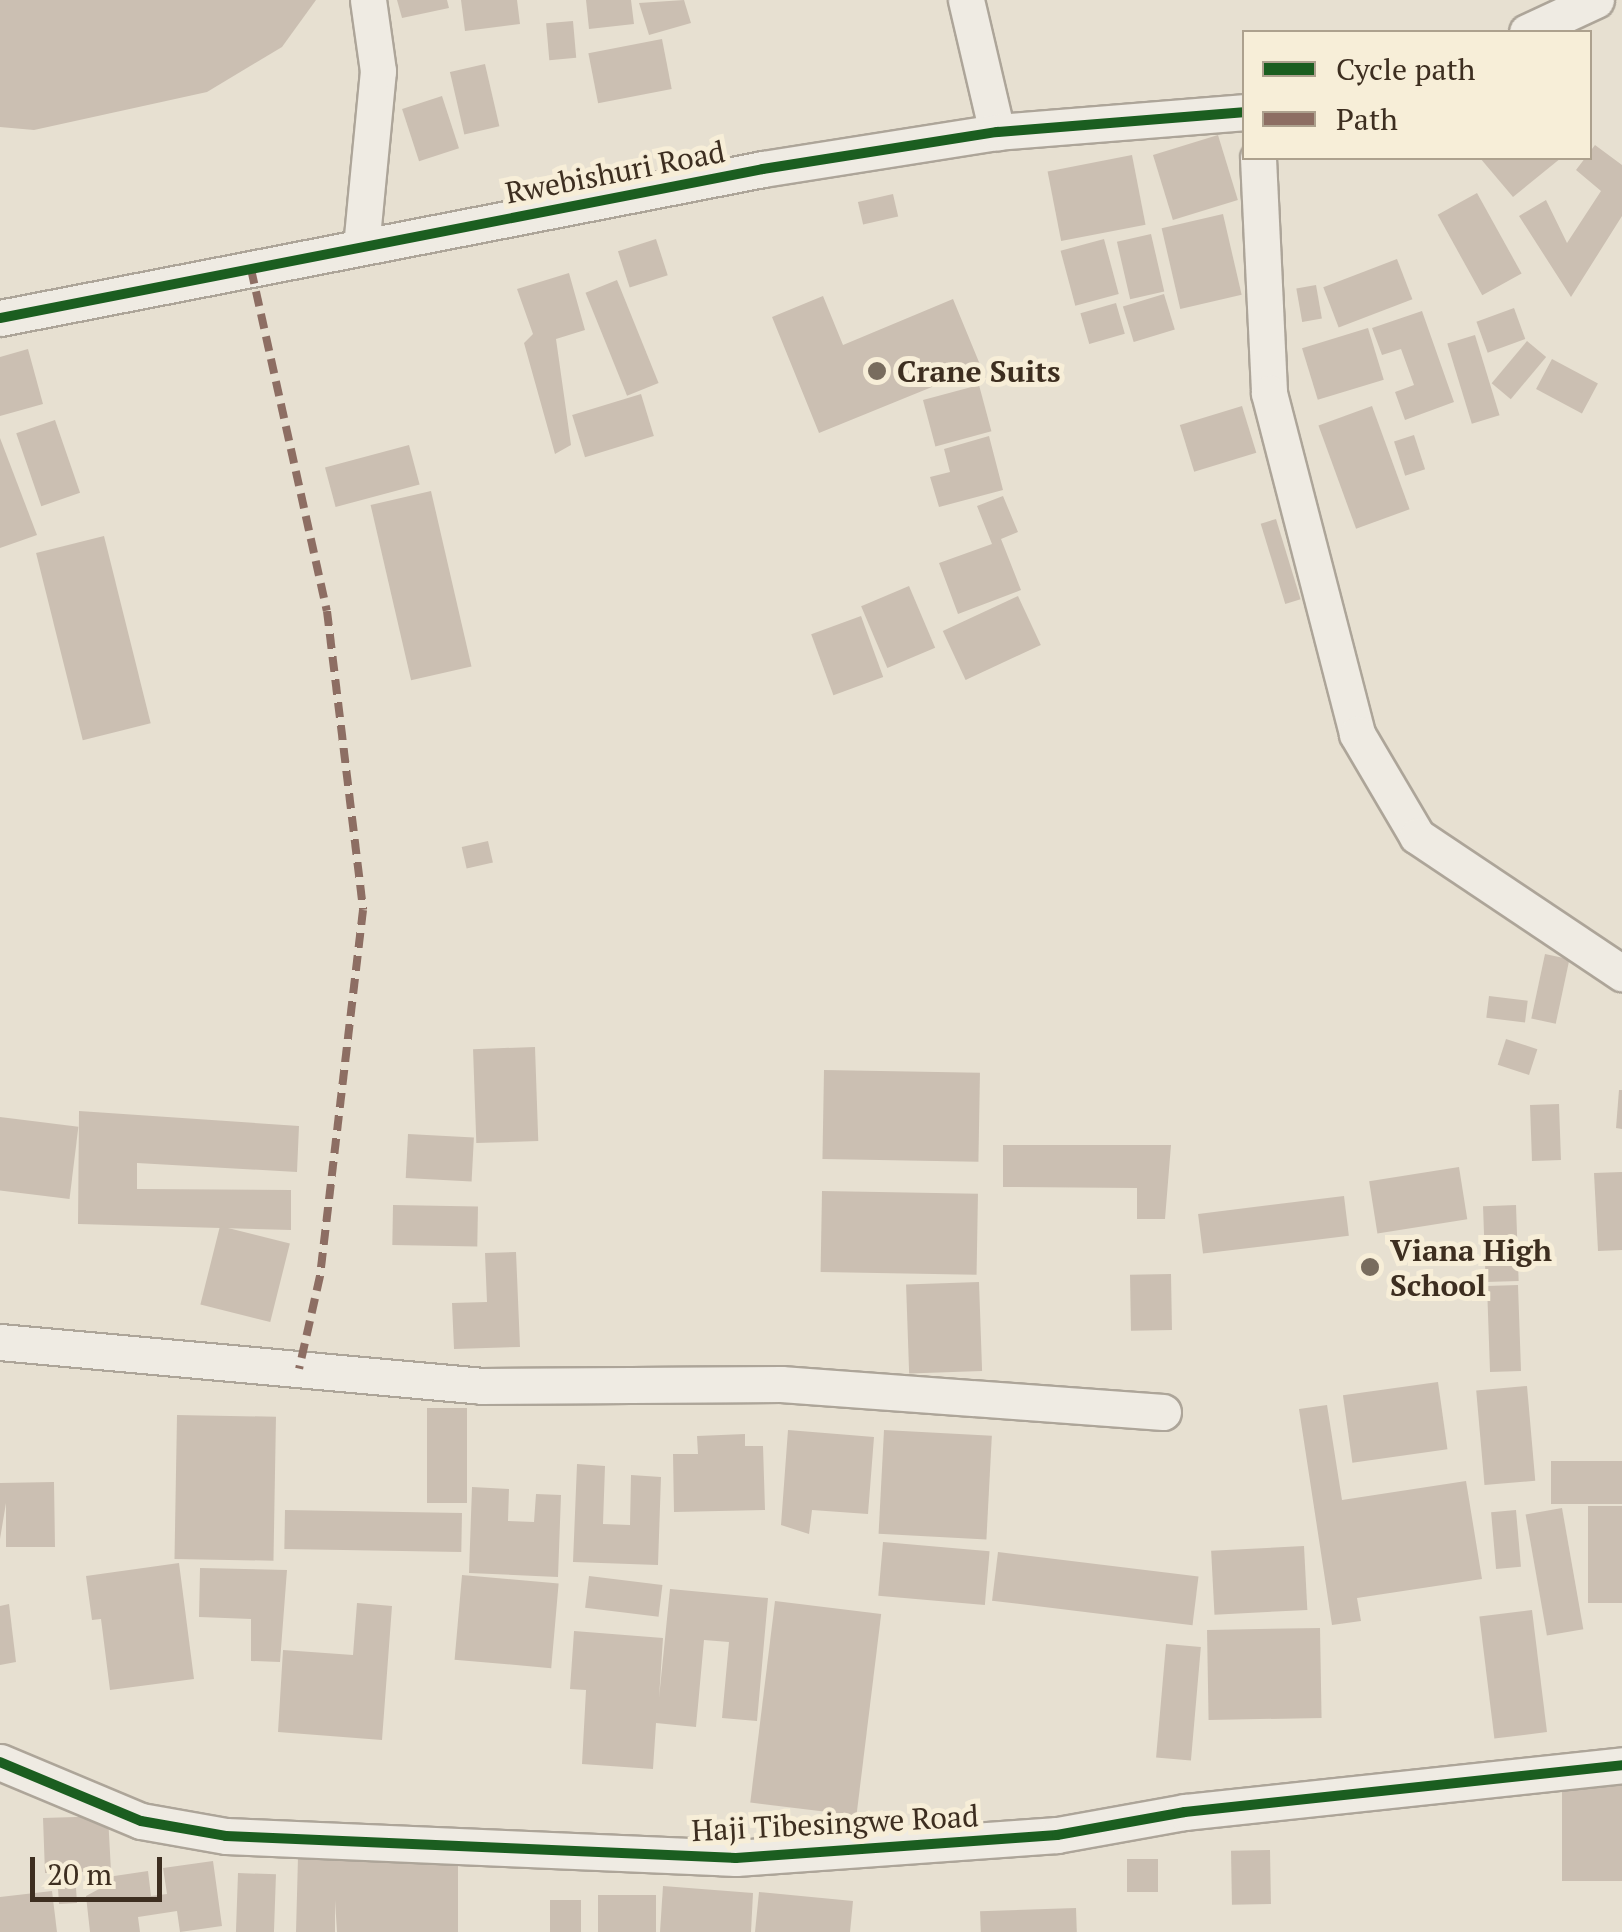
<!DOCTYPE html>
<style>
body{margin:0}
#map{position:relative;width:1622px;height:1932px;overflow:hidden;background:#e7e0d1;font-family:"PT Serif",serif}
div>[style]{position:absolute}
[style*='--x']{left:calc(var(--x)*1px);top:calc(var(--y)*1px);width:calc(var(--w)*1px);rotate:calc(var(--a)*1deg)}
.building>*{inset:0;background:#cbbfb2;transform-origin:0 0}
.roads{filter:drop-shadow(2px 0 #ada599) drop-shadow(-2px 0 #ada599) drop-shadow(0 2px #ada599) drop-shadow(0 -2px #ada599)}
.minor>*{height:35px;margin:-17.5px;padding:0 17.5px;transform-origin:17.5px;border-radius:17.5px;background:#efebe3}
.quiet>*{height:8px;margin-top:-4px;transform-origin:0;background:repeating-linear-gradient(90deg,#8d6e63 0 15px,transparent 0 23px)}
.cycleway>*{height:10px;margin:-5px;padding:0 5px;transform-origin:5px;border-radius:5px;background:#1b5e20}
.dots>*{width:28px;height:28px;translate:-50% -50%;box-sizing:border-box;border:5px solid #f7eed8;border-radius:50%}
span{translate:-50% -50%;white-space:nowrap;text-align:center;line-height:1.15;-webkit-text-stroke:10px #f7eed8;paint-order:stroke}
.street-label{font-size:30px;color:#3d2e20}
.poi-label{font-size:30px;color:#3d2e20;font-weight:700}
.left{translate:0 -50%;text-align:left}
.legend{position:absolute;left:1242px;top:30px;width:350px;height:130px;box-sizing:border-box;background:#f7eed8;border:2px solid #ada18e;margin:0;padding:12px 18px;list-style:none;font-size:30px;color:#3d2e20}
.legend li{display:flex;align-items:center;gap:20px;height:50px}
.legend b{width:50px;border:2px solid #ada18e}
.scale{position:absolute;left:30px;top:1857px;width:132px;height:45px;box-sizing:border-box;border:5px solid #3d2e20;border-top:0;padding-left:12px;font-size:30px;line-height:35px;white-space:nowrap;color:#3d2e20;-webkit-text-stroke:8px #f7eed8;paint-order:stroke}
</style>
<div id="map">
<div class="building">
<div style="clip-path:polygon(0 0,316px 0,282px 47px,207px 92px,34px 130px,0 127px)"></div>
<div style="clip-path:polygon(397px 0,447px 0,449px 8px,402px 18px)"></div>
<div style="clip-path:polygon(461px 0,517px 0,520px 24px,465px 31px)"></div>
<div style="clip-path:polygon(586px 0,631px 0,634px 24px,589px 29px)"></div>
<div style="clip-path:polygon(684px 0,691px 23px,649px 35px,639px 3px)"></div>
<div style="left:573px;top:21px;width:37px;height:27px;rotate:85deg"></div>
<div style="left:662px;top:39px;width:51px;height:75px;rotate:79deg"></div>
<div style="left:485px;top:64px;width:64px;height:36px;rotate:77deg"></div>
<div style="left:442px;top:96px;width:55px;height:42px;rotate:72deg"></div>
<div style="left:1218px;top:135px;width:68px;height:68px;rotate:73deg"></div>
<div style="clip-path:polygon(1595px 145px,1622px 165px,1622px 216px,1571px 297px,1519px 216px,1546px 200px,1567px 243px,1601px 191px,1576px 170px)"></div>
<div style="left:1132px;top:155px;width:71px;height:86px;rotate:79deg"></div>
<div style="clip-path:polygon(1480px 158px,1561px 158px,1513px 197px)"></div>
<div style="left:1477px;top:193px;width:92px;height:45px;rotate:61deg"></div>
<div style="left:893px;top:194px;width:23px;height:36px;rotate:77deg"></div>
<div style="left:1223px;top:214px;width:83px;height:63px;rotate:77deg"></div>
<div style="left:1151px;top:234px;width:59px;height:35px;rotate:77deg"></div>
<div style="left:656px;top:239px;width:38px;height:40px;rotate:72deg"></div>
<div style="left:1104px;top:239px;width:57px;height:45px;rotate:75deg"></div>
<div style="left:1397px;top:259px;width:43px;height:79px;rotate:69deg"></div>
<div style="clip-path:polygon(569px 273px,585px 330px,556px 339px,571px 445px,555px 454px,524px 343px,533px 334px,517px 289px)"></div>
<div style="left:617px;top:280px;width:111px;height:34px;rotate:68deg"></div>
<div style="left:1316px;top:285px;width:34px;height:20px;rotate:80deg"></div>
<div style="left:1164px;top:294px;width:37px;height:43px;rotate:73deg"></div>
<div style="clip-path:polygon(823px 296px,843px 345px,953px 299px,981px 367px,819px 433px,772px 317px)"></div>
<div style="left:1116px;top:303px;width:32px;height:37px;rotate:74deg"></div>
<div style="left:1514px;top:308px;width:33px;height:40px;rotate:70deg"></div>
<div style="clip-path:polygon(1422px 311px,1454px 402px,1405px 420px,1395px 392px,1414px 385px,1401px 349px,1382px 355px,1372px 328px)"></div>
<div style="left:1368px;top:328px;width:54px;height:69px;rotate:73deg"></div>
<div style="left:1475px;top:335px;width:84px;height:29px;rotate:73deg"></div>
<div style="left:1527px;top:341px;width:25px;height:55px;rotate:40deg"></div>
<div style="clip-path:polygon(28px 349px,43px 404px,0 416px,0 357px)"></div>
<div style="left:1552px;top:359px;width:52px;height:34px;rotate:28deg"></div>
<div style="left:979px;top:385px;width:48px;height:58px;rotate:75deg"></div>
<div style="left:641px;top:394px;width:44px;height:72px;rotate:73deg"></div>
<div style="left:1242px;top:406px;width:49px;height:65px;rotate:73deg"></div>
<div style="left:1372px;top:406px;width:110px;height:57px;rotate:70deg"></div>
<div style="left:55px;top:420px;width:77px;height:41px;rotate:71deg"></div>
<div style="left:1414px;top:435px;width:36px;height:21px;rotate:72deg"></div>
<div style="clip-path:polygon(989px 436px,1003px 490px,939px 507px,930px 477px,950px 472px,944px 449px)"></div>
<div style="clip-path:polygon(0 438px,37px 535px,0 548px)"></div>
<div style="left:409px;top:445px;width:41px;height:87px;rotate:75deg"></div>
<div style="left:431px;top:491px;width:180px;height:62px;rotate:77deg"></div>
<div style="clip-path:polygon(1003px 496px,1018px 532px,1001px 539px,1021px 590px,958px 614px,939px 563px,992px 544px,977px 506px)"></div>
<div style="left:1276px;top:519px;width:84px;height:16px;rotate:73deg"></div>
<div style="left:104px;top:536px;width:193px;height:70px;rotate:76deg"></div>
<div style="left:909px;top:586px;width:67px;height:52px;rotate:67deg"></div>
<div style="left:1018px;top:596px;width:54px;height:83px;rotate:65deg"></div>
<div style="left:861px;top:616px;width:65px;height:53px;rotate:70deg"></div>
<div style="left:488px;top:841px;width:22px;height:27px;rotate:77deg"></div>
<div style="left:1545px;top:954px;width:25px;height:66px;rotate:12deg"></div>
<div style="left:1489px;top:996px;width:39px;height:22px;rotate:7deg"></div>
<div style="left:1506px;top:1039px;width:33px;height:27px;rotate:18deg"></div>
<div style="left:535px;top:1047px;width:94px;height:62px;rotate:88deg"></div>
<div style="left:824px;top:1070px;width:156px;height:89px;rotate:1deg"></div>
<div style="clip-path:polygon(1619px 1090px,1622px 1090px,1622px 1129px,1616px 1128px)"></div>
<div style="left:1559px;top:1104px;width:56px;height:29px;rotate:88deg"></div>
<div style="clip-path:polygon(79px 1111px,299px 1126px,297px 1172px,137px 1163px,137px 1189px,291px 1190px,291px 1230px,78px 1224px)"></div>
<div style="left:0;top:1117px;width:79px;height:73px;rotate:7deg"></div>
<div style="left:408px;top:1134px;width:66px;height:44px;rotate:3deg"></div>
<div style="clip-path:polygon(1003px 1145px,1171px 1145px,1165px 1219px,1137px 1219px,1137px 1188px,1003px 1187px)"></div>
<div style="left:1459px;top:1167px;width:53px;height:91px;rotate:81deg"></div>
<div style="clip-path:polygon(1622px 1172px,1622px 1250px,1598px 1251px,1594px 1173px)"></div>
<div style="left:822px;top:1191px;width:156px;height:81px;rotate:1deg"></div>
<div style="left:1344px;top:1196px;width:40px;height:147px;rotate:83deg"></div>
<div style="left:393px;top:1205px;width:85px;height:40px;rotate:1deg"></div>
<div style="left:1516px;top:1205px;width:76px;height:33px;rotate:88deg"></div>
<div style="left:220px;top:1226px;width:72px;height:81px;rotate:14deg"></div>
<div style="clip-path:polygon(516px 1252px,520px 1347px,454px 1349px,452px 1303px,487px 1302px,485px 1253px)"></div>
<div style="left:1171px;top:1274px;width:56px;height:41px;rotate:89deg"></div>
<div style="left:979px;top:1282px;width:89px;height:73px;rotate:88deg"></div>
<div style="left:1518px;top:1285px;width:86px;height:31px;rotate:88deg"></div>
<div style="left:1438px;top:1382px;width:68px;height:96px;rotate:82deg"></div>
<div style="left:1527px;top:1386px;width:95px;height:51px;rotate:85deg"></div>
<div style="clip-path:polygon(1327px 1405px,1342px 1500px,1466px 1481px,1482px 1579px,1357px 1598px,1361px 1621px,1332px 1625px,1299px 1409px)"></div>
<div style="left:427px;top:1408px;width:40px;height:95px"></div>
<div style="left:177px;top:1415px;width:99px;height:144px;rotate:1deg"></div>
<div style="clip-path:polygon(788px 1430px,874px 1437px,868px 1514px,812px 1510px,809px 1534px,781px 1525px)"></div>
<div style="left:884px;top:1430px;width:108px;height:104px;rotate:3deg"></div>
<div style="clip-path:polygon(745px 1434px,745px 1446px,763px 1446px,765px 1510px,674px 1512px,673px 1454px,698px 1454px,697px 1436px)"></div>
<div style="left:1551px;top:1461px;width:71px;height:43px"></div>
<div style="clip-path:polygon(577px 1464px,605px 1466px,603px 1524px,630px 1525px,631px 1475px,661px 1477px,658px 1565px,573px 1562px)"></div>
<div style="clip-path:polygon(54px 1482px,55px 1547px,6px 1547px,6px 1503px,0 1539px,0 1483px)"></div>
<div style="clip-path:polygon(472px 1487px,509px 1489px,508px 1521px,534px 1522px,536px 1494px,561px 1495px,558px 1577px,469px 1573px)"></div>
<div style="left:1588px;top:1506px;width:34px;height:97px"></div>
<div style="left:1562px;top:1508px;width:123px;height:37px;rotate:80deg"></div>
<div style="left:285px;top:1510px;width:177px;height:39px;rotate:1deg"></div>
<div style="left:1516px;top:1510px;width:57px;height:25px;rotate:85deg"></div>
<div style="left:883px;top:1542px;width:107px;height:54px;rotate:5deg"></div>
<div style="left:1304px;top:1546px;width:64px;height:93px;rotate:87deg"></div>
<div style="left:998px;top:1552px;width:202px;height:49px;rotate:7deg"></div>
<div style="clip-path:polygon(179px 1563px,194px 1679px,110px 1690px,101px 1619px,92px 1620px,86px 1576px)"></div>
<div style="clip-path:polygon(200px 1568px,287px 1570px,280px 1662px,251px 1661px,251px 1619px,199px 1617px)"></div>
<div style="left:462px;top:1575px;width:97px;height:85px;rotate:5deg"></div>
<div style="left:589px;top:1576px;width:74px;height:32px;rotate:7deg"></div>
<div style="clip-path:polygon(670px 1589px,768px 1598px,757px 1721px,722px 1718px,729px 1642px,704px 1640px,696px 1727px,656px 1723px,653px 1769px,582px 1764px,586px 1690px,570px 1689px,574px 1631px,663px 1638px,659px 1698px)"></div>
<div style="left:775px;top:1601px;width:107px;height:203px;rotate:7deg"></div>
<div style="clip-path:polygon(357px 1603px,392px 1606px,382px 1740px,278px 1732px,283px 1650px,353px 1655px)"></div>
<div style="clip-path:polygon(9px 1604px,16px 1662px,0 1665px,0 1606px)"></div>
<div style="left:1532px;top:1610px;width:123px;height:53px;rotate:83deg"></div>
<div style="left:1320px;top:1628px;width:90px;height:113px;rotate:89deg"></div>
<div style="left:1166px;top:1644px;width:35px;height:114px;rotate:5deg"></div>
<div style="left:1562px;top:1785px;width:60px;height:96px"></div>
<div style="clip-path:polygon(108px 1816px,111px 1871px,75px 1872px,77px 1903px,59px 1904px,57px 1873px,45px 1873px,43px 1818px)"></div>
<div style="left:1270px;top:1850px;width:54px;height:39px;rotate:89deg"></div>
<div style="clip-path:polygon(298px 1857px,458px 1858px,458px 1932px,337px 1932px,335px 1900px,335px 1932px,296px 1932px)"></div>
<div style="left:1127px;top:1859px;width:31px;height:33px"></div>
<div style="clip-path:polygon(213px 1861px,222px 1926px,180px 1932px,177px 1911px,138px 1917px,140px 1932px,90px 1932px,86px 1896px,99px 1889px,94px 1879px,148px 1871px,151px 1896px,167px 1894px,163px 1868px)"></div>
<div style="left:238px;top:1873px;width:38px;height:59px;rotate:2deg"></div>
<div style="clip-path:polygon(663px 1886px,753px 1893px,751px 1932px,660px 1932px)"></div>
<div style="clip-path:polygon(52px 1891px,57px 1932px,0 1932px,0 1897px)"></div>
<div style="clip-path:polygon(759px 1892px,853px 1901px,850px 1932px,755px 1932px)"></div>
<div style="left:598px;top:1895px;width:58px;height:37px"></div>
<div style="left:550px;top:1900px;width:31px;height:32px"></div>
<div style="left:1076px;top:1908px;width:24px;height:96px;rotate:88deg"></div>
</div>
<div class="roads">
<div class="minor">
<div style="--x:966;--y:0;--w:136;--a:76.8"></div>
<div style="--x:1527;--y:32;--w:76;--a:-24.9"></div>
<div style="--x:1258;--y:158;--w:235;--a:87.3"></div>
<div style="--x:1269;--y:393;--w:352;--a:75.5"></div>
<div style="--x:1357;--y:734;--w:118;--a:59.5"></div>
<div style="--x:1417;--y:836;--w:247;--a:33.8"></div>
<div style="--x:361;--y:247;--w:177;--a:-84.5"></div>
<div style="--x:378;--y:71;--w:72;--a:-98"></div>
<div style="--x:0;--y:318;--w:777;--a:-11.05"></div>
<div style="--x:763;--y:169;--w:237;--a:-9"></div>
<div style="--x:997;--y:132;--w:248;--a:-4.6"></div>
<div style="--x:0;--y:1342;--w:483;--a:5.2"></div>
<div style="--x:481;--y:1386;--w:300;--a:-0.4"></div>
<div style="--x:781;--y:1384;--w:383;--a:4.2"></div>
<div style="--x:0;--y:1762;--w:153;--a:22.7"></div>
<div style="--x:141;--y:1821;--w:86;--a:10"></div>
<div style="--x:226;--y:1836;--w:510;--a:2.47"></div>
<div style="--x:736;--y:1858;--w:322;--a:-4.1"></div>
<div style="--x:1057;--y:1835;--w:130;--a:-10.2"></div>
<div style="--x:1185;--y:1812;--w:440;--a:-6.1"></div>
</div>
</div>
<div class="quiet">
<div style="--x:251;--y:269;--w:350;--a:77.5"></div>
<div style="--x:327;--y:611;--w:301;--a:83.1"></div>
<div style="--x:363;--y:910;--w:369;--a:96.7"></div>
<div style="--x:320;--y:1276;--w:95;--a:102.7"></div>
</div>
<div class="cycleway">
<div style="--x:0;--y:318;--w:777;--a:-11.05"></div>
<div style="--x:763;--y:169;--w:237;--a:-9"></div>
<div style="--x:997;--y:132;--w:248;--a:-4.6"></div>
<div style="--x:0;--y:1762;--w:153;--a:22.7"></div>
<div style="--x:141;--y:1821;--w:86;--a:10"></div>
<div style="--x:226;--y:1836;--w:510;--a:2.47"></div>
<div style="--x:736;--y:1858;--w:322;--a:-4.1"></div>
<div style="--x:1057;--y:1835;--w:130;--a:-10.2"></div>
<div style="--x:1185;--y:1812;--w:440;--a:-6.1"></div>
</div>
<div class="dots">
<div style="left:877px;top:371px;background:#786c5e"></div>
<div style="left:1370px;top:1267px;background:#786c5e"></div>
</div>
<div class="street-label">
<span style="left:615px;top:172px;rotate:-11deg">Rwebishuri Road</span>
<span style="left:835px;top:1823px;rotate:-3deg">Haji Tibesingwe Road</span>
</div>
<div class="poi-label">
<span class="left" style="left:897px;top:371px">Crane Suits</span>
<span class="left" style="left:1390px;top:1267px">Viana High<br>School</span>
</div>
<ul class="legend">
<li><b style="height:12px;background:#1b5e20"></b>Cycle path</li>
<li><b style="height:12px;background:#8d6e63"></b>Path</li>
</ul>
<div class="scale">20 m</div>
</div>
